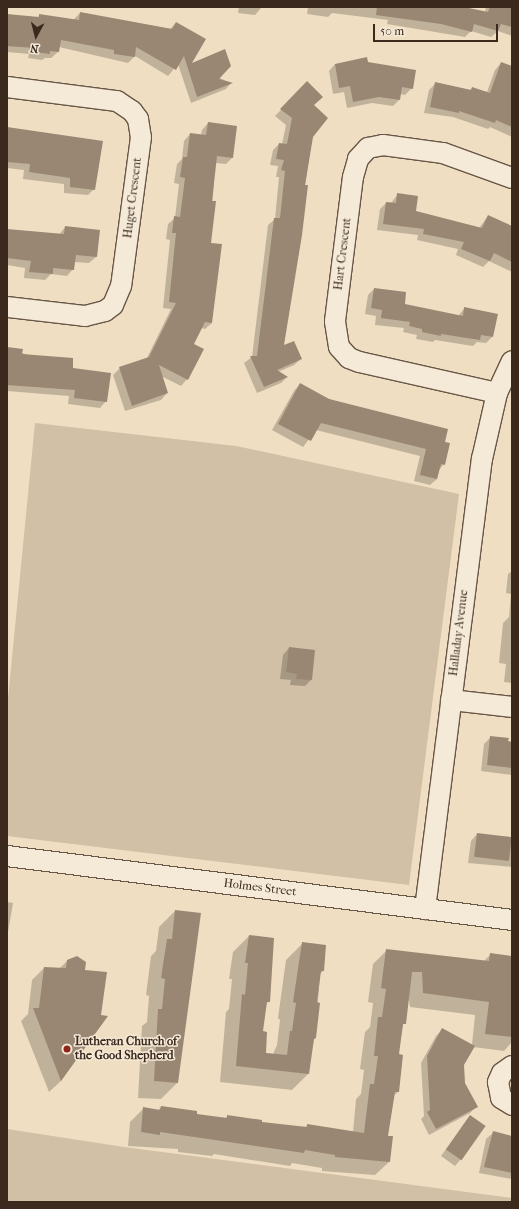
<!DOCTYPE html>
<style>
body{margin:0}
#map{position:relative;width:519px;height:1209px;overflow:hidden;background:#f0dec2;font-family:"IM FELL French Canon",serif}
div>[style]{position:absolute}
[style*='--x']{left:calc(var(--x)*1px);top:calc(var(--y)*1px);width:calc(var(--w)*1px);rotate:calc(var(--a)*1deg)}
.green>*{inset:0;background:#d1bfa6}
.shadow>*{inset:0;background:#0003}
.building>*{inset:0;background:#998773;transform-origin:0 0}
.roads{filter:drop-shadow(1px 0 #685647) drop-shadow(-1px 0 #685647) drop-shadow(0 1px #685647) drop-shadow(0 -1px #685647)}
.street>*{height:20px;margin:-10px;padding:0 10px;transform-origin:10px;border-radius:10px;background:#f5ead7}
.dots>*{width:11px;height:11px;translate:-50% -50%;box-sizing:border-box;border:2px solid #f5ead7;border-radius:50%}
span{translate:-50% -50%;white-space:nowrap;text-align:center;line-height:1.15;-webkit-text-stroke:3px #f5ead7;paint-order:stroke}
.street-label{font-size:12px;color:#3b291e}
.poi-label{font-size:12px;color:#3b291e;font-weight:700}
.left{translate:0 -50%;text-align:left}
.frame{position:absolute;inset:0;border:8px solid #3b291e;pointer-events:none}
.north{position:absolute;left:16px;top:16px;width:40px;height:40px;-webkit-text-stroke:3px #f5ead7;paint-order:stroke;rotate:187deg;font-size:11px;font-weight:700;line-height:16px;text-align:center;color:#3b291e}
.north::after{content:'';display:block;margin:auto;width:14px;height:18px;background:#3b291e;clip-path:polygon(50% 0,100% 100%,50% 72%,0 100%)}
.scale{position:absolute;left:373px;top:24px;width:125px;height:18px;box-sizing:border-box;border:2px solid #3b291e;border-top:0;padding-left:5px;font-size:12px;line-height:14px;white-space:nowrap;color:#3b291e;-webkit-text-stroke:3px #f5ead7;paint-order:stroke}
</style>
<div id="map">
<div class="green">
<div style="clip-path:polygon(35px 423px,236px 446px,459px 494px,409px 885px,7px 836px,7px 709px)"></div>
<div style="clip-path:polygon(7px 1129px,124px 1147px,512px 1198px,512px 1202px,7px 1202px)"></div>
</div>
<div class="shadow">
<div style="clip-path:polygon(239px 7px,262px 7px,255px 15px,238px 13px)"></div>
<div style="clip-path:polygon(308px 7px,459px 7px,485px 12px,486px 7px,512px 7px,512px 36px,498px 31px,491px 37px,471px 31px,465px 37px,387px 24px,388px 20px,332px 13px,328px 17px,307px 14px)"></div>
<div style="clip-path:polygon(80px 13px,170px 29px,176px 23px,190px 65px,231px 83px,226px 89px,191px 103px,178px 64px,168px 76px,135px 56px,128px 63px,59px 47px,58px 52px,51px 58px,45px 58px,42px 60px,28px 58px,29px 54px,7px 52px,7px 15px,37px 18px,40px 15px,73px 20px)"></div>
<div style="clip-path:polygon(367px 63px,412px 88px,405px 95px,400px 94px,399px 100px,393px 106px,372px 103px,347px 108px,344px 92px,333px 94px,329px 71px,335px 64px)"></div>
<div style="clip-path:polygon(501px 63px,512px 67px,512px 137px,490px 127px,488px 129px,453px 117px,424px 113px,429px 90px,436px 83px,470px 90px,472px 88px,487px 92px,495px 70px)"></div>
<div style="clip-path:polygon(307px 83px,313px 106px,312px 136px,283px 347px,301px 359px,294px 365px,278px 372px,287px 377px,281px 383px,257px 393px,244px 363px,252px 357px,268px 225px,275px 219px,279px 177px,276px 177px,278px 166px,270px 165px,273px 150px,279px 144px,282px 144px,286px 125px,275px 116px)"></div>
<div style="clip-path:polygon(208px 123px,232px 158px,226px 164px,215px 163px,210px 243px,212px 323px,205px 329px,201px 328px,193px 344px,187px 379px,181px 386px,161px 376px,167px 393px,161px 400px,125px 411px,113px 375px,120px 368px,146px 360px,171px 309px,163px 308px,170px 240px,166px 239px,168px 224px,175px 218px,179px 184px,174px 183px,177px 164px,182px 159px,184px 141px,190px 134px,201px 136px,202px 130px)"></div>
<div style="clip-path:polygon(7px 129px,94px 189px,88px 195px,64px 193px,64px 184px,23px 179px,24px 170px,7px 168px)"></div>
<div style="clip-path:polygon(398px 194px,415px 212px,479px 228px,488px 216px,512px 230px,512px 272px,489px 261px,483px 267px,456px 255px,458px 249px,417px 240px,418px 235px,377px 230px,380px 209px,386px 203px,391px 203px)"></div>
<div style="clip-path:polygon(65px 227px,99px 231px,96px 257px,89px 263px,74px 262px,73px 269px,67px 276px,51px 274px,45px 280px,24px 278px,25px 268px,7px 265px,7px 230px,59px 235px)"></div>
<div style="clip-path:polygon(374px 289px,404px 305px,458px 316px,465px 308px,492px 337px,486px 343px,477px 342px,473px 346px,435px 340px,433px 342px,416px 339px,417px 335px,403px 332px,404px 328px,375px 325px,376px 316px,365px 314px,368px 295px)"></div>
<div style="clip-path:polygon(7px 348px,71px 369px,106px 401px,100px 408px,68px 404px,69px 396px,7px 391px)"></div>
<div style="clip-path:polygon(300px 384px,329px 399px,444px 443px,444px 464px,439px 470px,437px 479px,430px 485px,414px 481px,420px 456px,316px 430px,303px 447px,272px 430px,294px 391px)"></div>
<div style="clip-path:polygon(512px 571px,512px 683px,504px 682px,506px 664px,499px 663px,503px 623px,509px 617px,511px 594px,506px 593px,508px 574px)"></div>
<div style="clip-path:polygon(289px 648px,311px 680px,305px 686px,290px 685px,291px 680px,280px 679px,283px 655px)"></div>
<div style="clip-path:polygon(491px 737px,512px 743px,512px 775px,481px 771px,484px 744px)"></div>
<div style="clip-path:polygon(477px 834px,512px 837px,512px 867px,468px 863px,471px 841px)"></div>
<div style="clip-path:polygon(7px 902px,13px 903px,7px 938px)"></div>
<div style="clip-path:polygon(175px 911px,177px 1083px,161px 1099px,138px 1098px,142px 1026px,147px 1022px,149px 996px,146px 995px,151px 956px,156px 951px,159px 927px)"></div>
<div style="clip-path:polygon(249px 936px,269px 1001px,265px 1005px,262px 1032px,264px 1053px,273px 1054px,277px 1045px,280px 1020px,278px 1018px,286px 960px,303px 943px,323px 971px,320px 974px,315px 1038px,312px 1041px,308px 1074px,292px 1090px,220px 1082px,226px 1012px,229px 1009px,232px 979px,229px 979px,233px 952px)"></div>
<div style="clip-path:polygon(387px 950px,483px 962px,491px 954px,512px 957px,512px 1042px,504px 1051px,473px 1047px,463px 1065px,464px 1083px,476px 1107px,470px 1113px,429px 1135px,421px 1119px,424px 1116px,421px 1063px,436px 1036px,442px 1030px,472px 1045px,475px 1015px,410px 1007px,408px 995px,398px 1055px,398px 1092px,393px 1096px,387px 1137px,389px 1162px,375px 1175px,322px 1171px,322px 1168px,292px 1163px,290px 1166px,214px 1154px,212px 1156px,178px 1152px,178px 1149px,128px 1146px,130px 1122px,144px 1108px,158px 1110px,161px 1107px,196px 1115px,225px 1118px,228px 1116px,261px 1123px,305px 1128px,307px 1125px,353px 1132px,356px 1099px,361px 1094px,364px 1070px,360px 1069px,365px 1032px,370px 1027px,373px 1003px,368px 1002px,373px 964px)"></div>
<div style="clip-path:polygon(68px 960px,84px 970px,100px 1016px,106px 1017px,61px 1081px,49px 1092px,21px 1021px,28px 1014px,32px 980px,44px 968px,59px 969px)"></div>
<div style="clip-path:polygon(470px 1116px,461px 1159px,455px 1166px,441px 1156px)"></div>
<div style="clip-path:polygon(493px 1133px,512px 1139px,512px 1179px,479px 1173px,486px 1139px)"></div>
</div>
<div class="building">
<div style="clip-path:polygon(377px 7px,464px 7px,488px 12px,490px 7px,512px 7px,512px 27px,501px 24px,498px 31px,474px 24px,472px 32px,441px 24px,376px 15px)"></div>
<div style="clip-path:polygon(80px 12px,172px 29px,176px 22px,206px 39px,192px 63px,225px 49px,231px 66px,219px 79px,233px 83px,197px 97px,184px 56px,176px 70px,136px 47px,135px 57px,114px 54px,114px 50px,61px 40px,59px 52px,50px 51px,50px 54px,34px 52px,34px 48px,7px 46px,7px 14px,39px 17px,39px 14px,79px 20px)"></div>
<div style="clip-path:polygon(367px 57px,368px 62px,416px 70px,413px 89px,402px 87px,400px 100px,379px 97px,353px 102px,350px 86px,339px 88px,335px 64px)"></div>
<div style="clip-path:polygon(501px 62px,512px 66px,512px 127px,496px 120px,495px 123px,459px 111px,459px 113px,430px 107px,435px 82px,471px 90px,472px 87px,490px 93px)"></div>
<div style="clip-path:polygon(307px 81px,323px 97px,314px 105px,328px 118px,313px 137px,305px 185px,308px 185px,302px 235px,284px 345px,294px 341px,302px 359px,277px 370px,288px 377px,264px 387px,250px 356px,257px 356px,274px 218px,280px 218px,285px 171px,281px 170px,284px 160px,276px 159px,279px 143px,287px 144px,292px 118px,280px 109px)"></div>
<div style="clip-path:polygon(208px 122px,237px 126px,233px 158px,217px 156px,212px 201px,216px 201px,211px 243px,222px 244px,212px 323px,205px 322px,194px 344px,204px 349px,188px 380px,159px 365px,168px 393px,132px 406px,119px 367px,149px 357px,176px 303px,169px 302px,176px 233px,172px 233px,174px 216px,180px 217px,185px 178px,180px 177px,183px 157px,187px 157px,190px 133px,206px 135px)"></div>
<div style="clip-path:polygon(7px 127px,103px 141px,95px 190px,70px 187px,70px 178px,29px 172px,30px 164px,7px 162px)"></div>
<div style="clip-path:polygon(397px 193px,418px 196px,416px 211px,482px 228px,488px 215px,512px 226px,512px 262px,494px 253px,490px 261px,461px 249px,464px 242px,423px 234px,424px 229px,383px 224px,386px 202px,396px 203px)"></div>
<div style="clip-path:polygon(65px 226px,100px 230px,97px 257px,76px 255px,74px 270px,53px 268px,53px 274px,29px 272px,31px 261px,7px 258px,7px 229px,64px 234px)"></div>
<div style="clip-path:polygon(374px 288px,406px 292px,405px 304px,463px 316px,464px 307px,498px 314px,493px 337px,481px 335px,480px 340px,441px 334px,441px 336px,422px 332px,422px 329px,409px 326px,410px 322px,381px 318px,382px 310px,371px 308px)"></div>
<div style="clip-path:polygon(7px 347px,23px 349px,22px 354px,73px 358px,73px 368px,111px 373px,107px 402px,74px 398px,75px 390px,7px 385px)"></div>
<div style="clip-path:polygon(300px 383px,329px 399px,448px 429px,445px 442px,450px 443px,445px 465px,441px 464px,437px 479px,420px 475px,426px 449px,321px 423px,311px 441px,278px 424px)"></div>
<div style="clip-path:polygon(289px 647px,315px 650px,312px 680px,296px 679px,297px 674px,286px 672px)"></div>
<div style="clip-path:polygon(490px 736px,509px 738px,508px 741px,512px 742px,512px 768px,487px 765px)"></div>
<div style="left:477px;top:833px;width:35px;height:24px;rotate:7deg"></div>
<div style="clip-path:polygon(175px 910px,201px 913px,178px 1083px,154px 1081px,158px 1009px,162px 1009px,165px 979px,161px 978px,167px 939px,172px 939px)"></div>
<div style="clip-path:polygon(249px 935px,274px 938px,270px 1002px,267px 1002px,263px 1031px,267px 1032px,266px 1053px,287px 1055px,290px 1031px,292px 1031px,296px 1003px,293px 1002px,302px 942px,326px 945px,324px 971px,321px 971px,317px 1002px,320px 1003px,316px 1038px,314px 1039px,309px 1074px,236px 1066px,242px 994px,245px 995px,248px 963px,245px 963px)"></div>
<div style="clip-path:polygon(386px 949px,489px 961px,490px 953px,512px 956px,512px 1037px,485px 1034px,489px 1002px,423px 993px,422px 972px,412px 972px,406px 1024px,403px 1024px,399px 1054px,403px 1055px,399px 1092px,395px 1092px,388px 1136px,393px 1136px,390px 1162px,335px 1157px,335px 1155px,305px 1150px,304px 1153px,160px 1132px,160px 1135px,141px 1132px,143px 1107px,160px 1110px,161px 1106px,197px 1111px,197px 1114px,227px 1118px,227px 1115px,262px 1120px,262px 1122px,307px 1127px,307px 1124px,364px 1133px,370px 1084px,374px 1084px,378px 1056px,374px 1056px,378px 1017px,382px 1017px,386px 989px,381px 988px)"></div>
<div style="clip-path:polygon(77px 956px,86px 962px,85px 970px,107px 972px,101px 1015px,108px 1016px,61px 1081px,33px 1008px,39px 1008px,44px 967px,66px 968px,67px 960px)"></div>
<div style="clip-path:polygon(442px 1028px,475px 1046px,464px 1065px,465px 1083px,478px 1107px,436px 1129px,427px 1112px,430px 1110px,427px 1056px)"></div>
<div style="left:470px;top:1115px;width:19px;height:42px;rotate:35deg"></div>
<div style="clip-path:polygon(493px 1131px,512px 1136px,512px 1173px,484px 1167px)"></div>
</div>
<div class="roads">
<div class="street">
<div style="--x:7;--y:87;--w:111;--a:7.3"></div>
<div style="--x:117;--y:101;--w:18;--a:34"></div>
<div style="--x:132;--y:111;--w:10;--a:53"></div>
<div style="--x:138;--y:119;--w:18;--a:81"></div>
<div style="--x:141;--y:137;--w:150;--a:97.6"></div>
<div style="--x:121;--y:286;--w:21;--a:113"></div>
<div style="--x:113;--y:305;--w:10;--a:143"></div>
<div style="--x:105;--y:311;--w:21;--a:166"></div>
<div style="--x:85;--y:316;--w:79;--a:-173.4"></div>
<div style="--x:497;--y:393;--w:141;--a:-167.3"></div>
<div style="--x:359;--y:362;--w:11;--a:-158"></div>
<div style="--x:349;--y:358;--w:15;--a:-132"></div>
<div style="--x:339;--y:347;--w:26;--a:-99"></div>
<div style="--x:335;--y:321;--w:145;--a:-82.9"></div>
<div style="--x:353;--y:177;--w:19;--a:-74"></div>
<div style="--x:358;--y:159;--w:15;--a:-48"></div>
<div style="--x:368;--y:148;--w:15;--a:-11"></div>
<div style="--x:383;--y:145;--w:61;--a:7.6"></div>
<div style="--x:443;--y:153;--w:73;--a:19.9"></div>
<div style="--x:451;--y:700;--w:61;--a:6.5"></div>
<div style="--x:7;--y:856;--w:509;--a:7.22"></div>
<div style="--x:425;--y:909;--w:454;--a:-82.8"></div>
<div style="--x:482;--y:459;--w:68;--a:-77.2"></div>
<div style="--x:497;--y:393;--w:35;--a:-65"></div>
<div style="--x:512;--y:1066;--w:12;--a:145"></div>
<div style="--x:502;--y:1073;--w:10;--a:114"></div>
<div style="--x:498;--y:1082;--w:16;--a:79"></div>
<div style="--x:501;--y:1098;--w:13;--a:32"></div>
</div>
</div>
<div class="dots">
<div style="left:67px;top:1049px;background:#8f2418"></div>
</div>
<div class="street-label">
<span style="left:133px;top:198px;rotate:-83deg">Huget Crescent</span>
<span style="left:343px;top:254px;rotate:-83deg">Hart Crescent</span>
<span style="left:459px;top:633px;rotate:-83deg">Halladay Avenue</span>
<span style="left:260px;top:888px;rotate:7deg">Holmes Street</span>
</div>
<div class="poi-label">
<span class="left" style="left:75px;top:1049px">Lutheran Church of<br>the Good Shepherd</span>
</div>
<div class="frame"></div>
<div class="north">N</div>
<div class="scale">50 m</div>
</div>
